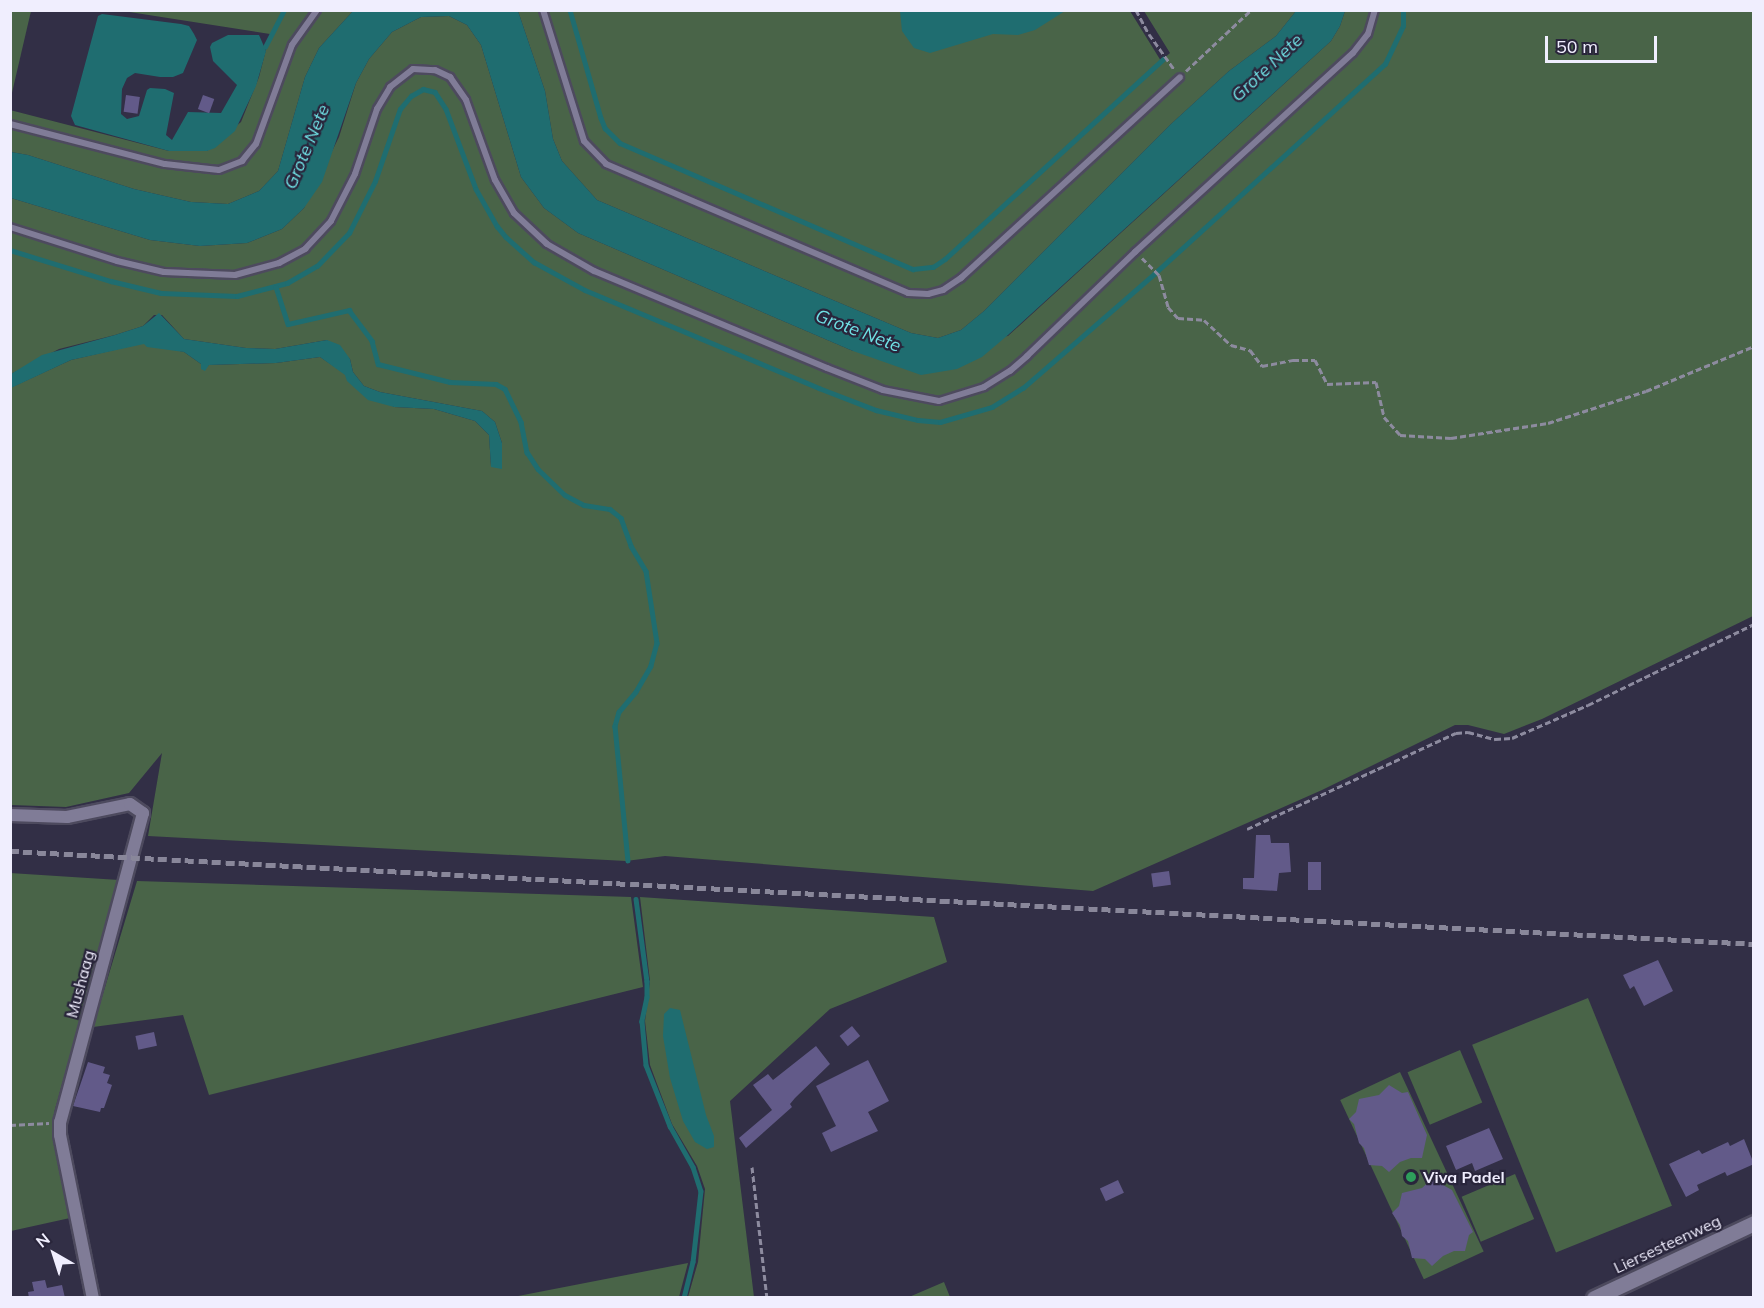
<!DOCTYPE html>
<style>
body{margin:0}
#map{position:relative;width:1764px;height:1308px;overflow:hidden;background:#322f46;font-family:Mulish,sans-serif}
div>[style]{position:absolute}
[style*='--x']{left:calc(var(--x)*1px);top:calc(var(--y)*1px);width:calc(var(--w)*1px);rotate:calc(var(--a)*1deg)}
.green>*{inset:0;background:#496448;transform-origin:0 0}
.water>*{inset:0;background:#1f6d70}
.stream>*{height:4.5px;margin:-2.25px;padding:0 2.25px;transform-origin:2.25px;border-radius:2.25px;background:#1f6d70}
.building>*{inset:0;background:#625a89;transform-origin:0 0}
.path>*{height:3px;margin-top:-1.5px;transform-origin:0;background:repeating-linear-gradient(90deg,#8d8b9f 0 6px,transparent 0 9px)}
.roads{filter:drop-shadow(2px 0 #4d4a5e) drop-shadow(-2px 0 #4d4a5e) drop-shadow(0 2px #4d4a5e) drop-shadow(0 -2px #4d4a5e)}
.service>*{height:6px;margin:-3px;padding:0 3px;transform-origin:3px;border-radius:3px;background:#807c97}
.minor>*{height:12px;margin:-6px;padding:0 6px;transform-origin:6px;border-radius:6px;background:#807c97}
.tertiary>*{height:15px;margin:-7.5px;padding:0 7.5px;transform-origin:7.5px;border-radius:7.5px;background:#807c97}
.rail>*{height:4.5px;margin-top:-2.25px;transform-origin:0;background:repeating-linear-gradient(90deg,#89879a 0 9px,transparent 0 13.5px)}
.dots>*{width:16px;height:16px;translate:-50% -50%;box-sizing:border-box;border:3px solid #29253b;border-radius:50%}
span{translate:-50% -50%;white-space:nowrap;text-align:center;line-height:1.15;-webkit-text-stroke:4.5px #29253b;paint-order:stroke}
.street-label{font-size:16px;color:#f0eefe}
.poi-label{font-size:16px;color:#f0eefe;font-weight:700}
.left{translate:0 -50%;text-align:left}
.water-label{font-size:18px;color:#70e1e5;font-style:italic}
.frame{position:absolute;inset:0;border:12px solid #f0eefe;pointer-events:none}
.north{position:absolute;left:24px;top:1224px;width:60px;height:60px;-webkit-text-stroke:4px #29253b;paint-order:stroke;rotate:321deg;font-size:16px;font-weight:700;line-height:24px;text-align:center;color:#f0eefe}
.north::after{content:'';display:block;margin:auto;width:21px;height:27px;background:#f0eefe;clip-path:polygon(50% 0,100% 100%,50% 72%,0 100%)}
.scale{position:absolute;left:1545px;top:36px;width:112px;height:27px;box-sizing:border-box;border:3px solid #f0eefe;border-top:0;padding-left:8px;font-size:18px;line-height:21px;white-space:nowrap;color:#f0eefe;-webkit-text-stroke:4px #29253b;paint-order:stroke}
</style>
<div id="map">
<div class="green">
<div style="clip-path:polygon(11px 10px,31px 11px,11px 97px,10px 11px)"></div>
<div style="clip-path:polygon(123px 11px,353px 11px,319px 48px,305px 77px,278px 171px,259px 191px,228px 204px,191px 202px,134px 189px,28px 155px,11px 152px,10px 110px,169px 151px,207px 151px,241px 122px,259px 77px,270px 34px)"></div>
<div style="clip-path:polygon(518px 11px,1130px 11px,1161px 61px,1170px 53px,1144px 11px,1296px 11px,1276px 36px,1229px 71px,1171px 124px,984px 311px,961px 330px,938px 338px,911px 333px,597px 200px,562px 161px,553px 139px,545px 91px)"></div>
<div style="clip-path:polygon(1345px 11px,1753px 11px,1753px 616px,1542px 719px,1504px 734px,1468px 725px,1455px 725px,1322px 790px,1093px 891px,665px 856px,626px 861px,148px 836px,162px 753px,129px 793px,66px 807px,11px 805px,10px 388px,71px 360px,144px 343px,184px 352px,201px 364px,201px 369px,209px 365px,276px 363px,320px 357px,394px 407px,434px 409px,475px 421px,489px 435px,491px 466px,502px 443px,495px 422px,482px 411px,380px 392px,364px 386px,353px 372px,350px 359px,327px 340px,275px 349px,246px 348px,184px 339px,162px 315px,154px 315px,143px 326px,115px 335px,59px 349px,11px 374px,11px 198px,150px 240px,200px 246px,247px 243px,282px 229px,304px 208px,339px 137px,356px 83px,369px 59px,392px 32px,421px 17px,449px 16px,467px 25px,481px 45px,521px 177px,544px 208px,578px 233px,853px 351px,1008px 336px,1331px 41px,1340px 26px)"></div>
<div style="clip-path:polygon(10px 873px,119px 880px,54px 1113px,53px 1136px,70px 1218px,11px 1231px)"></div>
<div style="clip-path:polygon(137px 881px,631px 897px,643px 987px,209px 1095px,183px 1015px,93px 1027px)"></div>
<div style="clip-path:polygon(640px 897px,934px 917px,947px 962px,830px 1009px,730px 1101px,754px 1297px,688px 1297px,698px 1262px,705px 1189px,697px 1166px,672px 1124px,650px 1065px,645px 1021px,650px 981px)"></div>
<div style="left:1588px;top:998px;width:224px;height:125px;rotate:68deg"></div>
<div style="left:1460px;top:1050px;width:57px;height:57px;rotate:67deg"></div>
<div style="left:1400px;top:1072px;width:198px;height:66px;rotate:65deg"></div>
<div style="left:1515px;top:1174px;width:49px;height:58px;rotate:67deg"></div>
<div style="clip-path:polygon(688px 1263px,679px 1297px,513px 1297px)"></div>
<div style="clip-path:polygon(944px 1282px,950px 1297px,909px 1297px)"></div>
</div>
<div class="water">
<div style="clip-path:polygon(353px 11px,518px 11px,545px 91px,553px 139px,562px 161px,597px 200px,911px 333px,938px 338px,961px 330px,984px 311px,1171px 124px,1229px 71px,1276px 36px,1296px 11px,1345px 11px,1340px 26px,1331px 41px,1008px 335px,982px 357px,957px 369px,921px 375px,853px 351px,578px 233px,544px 208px,521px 177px,481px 45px,467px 25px,449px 16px,421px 17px,392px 32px,369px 59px,356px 83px,322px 182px,304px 208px,282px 229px,247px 243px,200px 246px,150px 240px,11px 198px,11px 152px,28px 155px,134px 189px,191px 202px,228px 204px,259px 191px,278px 171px,305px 77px,319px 48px)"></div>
<div style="clip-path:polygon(900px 11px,900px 10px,1065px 11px,1035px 30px,1018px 35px,993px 34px,930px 53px,914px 48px,902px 31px)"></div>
<div style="clip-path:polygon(102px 14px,181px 24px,189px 26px,194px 34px,197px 40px,183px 73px,173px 77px,160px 77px,135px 73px,127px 78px,122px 89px,121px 114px,127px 119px,139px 116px,147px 90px,150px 88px,165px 89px,174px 93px,166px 135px,172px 140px,188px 112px,221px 113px,237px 85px,213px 61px,210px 47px,212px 43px,228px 35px,259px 35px,266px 51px,256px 86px,235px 131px,215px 148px,207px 151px,169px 151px,75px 125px,71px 116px,98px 16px)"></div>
<div style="clip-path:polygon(159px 313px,184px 339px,246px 348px,275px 349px,327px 340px,340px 345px,350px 359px,353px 372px,364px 386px,380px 392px,482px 411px,495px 422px,502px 443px,502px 469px,491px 467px,489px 435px,475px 421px,434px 409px,394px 407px,368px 400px,347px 381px,345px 375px,320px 357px,276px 363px,209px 365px,205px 371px,201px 369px,201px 364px,184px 352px,147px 347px,144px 344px,71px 360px,11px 388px,11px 374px,42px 355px,115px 335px,143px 326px)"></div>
<div style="clip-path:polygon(670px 1008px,680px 1010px,706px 1115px,714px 1136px,714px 1147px,707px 1149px,695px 1142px,683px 1121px,670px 1078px,663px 1036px,664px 1014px)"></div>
</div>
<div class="stream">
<div style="--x:570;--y:10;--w:112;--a:74"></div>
<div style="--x:601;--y:118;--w:11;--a:68"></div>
<div style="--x:605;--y:128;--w:21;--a:45"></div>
<div style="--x:620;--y:143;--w:319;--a:23.3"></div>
<div style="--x:913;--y:269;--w:20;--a:-6"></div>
<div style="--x:933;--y:267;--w:14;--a:-34"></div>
<div style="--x:945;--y:259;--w:296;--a:-42.5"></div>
<div style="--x:265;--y:47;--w:42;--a:-62.8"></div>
<div style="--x:10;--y:250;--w:106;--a:17.1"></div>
<div style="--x:111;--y:281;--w:51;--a:13.5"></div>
<div style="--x:161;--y:293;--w:76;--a:2.3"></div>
<div style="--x:237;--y:296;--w:52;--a:-14.6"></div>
<div style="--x:287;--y:283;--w:34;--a:-30"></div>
<div style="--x:317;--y:266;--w:46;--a:-45.9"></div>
<div style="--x:349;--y:233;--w:58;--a:-63.4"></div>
<div style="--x:375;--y:181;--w:76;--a:-70.9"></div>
<div style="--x:400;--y:109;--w:17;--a:-50"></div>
<div style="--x:411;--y:96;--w:14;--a:-30"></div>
<div style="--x:423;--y:89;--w:12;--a:14"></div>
<div style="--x:435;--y:92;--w:20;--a:57"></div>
<div style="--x:446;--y:109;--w:85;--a:69.4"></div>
<div style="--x:476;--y:189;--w:43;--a:60.4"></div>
<div style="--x:497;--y:226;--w:14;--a:51"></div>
<div style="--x:506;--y:237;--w:38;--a:42"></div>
<div style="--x:534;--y:262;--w:58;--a:28.8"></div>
<div style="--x:585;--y:290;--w:254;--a:22.7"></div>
<div style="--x:819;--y:388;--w:61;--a:21.1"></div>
<div style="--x:876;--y:410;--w:43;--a:13.4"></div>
<div style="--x:918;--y:420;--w:22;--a:5"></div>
<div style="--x:940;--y:422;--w:54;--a:-16.1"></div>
<div style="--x:992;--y:407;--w:36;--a:-32"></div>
<div style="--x:1023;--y:388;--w:174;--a:-41"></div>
<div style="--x:1154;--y:274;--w:312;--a:-42.3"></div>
<div style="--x:1385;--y:64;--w:42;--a:-64.7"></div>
<div style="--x:1403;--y:26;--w:16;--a:-90"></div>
<div style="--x:276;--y:287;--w:39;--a:72"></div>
<div style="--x:288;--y:324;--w:63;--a:-12.9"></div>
<div style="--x:349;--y:310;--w:39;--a:53"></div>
<div style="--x:372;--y:341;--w:24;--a:75"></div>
<div style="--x:378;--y:364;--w:74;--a:14"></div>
<div style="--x:450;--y:382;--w:46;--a:2.5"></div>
<div style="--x:496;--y:384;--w:10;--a:29"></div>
<div style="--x:505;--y:389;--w:37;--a:64"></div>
<div style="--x:521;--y:422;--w:31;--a:79"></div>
<div style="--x:527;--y:452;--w:20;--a:57"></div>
<div style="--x:538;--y:469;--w:37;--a:44"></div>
<div style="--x:565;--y:495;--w:21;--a:28"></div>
<div style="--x:584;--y:505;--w:26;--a:9"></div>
<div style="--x:610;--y:509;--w:14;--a:39"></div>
<div style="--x:621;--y:518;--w:30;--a:70"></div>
<div style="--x:631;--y:546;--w:29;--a:59"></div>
<div style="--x:646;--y:571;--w:73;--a:81.3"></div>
<div style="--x:657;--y:643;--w:24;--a:105"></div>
<div style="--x:651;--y:666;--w:30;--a:120"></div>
<div style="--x:636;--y:692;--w:26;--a:130"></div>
<div style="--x:619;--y:712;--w:15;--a:106"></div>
<div style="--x:615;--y:726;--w:135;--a:84.5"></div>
<div style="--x:636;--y:899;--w:83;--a:82.4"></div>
<div style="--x:647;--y:981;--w:16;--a:90"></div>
<div style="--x:647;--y:997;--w:25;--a:102"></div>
<div style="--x:642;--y:1021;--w:44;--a:84.8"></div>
<div style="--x:646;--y:1065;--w:66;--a:68.5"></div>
<div style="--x:670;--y:1126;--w:47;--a:60.7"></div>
<div style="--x:693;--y:1167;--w:25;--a:72"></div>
<div style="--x:701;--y:1191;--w:71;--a:96.4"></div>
<div style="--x:693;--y:1262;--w:37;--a:104"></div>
</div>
<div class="building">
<div style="left:126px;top:95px;width:14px;height:17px;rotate:8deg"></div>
<div style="left:203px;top:95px;width:12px;height:15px;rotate:20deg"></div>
<div style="clip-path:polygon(1256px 835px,1270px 835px,1271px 843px,1289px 843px,1291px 872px,1279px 873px,1277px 891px,1243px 889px,1243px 878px,1254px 878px)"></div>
<div style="left:1308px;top:862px;width:13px;height:28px"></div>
<div style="left:1169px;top:871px;width:14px;height:18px;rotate:82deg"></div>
<div style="clip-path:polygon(1658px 960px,1673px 991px,1644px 1006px,1634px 986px,1630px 989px,1623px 975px)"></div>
<div style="left:852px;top:1026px;width:13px;height:16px;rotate:51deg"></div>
<div style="left:154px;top:1032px;width:14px;height:19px;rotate:78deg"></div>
<div style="clip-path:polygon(816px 1046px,830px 1064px,795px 1098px,790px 1104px,792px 1107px,746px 1148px,739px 1138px,772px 1110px,753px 1085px,768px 1074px,773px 1080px)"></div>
<div style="clip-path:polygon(868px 1060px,889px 1101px,868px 1112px,878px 1131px,831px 1152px,822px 1133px,836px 1126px,816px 1086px)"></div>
<div style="clip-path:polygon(88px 1062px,105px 1067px,103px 1073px,110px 1075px,107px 1083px,112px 1085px,104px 1108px,101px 1108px,100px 1112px,73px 1106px)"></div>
<div style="clip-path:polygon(1389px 1085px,1402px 1093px,1408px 1092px,1427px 1135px,1422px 1158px,1411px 1158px,1400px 1162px,1389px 1172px,1382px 1166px,1369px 1165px,1364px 1148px,1359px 1143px,1354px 1124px,1349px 1119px,1356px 1112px,1359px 1099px,1379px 1095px)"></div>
<div style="clip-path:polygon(1489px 1128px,1503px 1159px,1475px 1171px,1472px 1163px,1456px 1170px,1446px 1146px)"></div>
<div style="clip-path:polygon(1744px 1139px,1754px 1164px,1727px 1176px,1725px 1172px,1697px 1185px,1699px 1190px,1686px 1197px,1669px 1164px,1699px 1150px,1702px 1154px,1728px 1142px,1730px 1146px)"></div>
<div style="clip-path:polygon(1432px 1179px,1452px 1190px,1473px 1232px,1469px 1235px,1465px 1251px,1454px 1251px,1443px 1256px,1432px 1266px,1425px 1259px,1412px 1258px,1408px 1241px,1402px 1236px,1400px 1225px,1392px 1213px,1399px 1206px,1402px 1193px,1422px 1188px)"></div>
<div style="left:1118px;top:1180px;width:14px;height:20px;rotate:65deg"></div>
<div style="clip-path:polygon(45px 1280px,47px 1288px,62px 1285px,65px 1298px,29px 1298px,28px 1292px,34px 1291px,32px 1282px)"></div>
</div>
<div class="path">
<div style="--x:1136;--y:10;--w:27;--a:62"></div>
<div style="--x:1149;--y:34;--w:43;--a:54.5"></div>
<div style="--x:1186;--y:71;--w:89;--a:-43.2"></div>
<div style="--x:1142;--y:258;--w:24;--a:45"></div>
<div style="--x:1159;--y:275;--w:33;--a:74"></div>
<div style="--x:1168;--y:307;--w:15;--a:48"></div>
<div style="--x:1178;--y:318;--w:26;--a:4"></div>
<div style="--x:1204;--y:320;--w:37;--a:43"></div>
<div style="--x:1231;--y:345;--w:20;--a:15"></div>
<div style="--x:1250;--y:350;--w:20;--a:53"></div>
<div style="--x:1262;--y:366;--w:32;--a:-11"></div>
<div style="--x:1293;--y:360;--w:22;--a:0"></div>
<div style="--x:1315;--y:360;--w:27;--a:63"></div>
<div style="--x:1327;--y:384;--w:49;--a:-2.3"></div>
<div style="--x:1376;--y:382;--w:36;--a:77"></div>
<div style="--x:1384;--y:417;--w:24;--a:48"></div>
<div style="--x:1400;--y:435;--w:51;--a:3.4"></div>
<div style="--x:1451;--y:438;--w:98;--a:-8.8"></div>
<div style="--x:1548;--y:423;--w:103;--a:-18.1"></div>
<div style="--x:1646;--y:391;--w:117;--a:-22.6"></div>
<div style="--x:1247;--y:829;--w:230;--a:-24.7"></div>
<div style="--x:1456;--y:733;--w:12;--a:-5"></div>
<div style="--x:1468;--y:732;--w:28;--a:15"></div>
<div style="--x:1495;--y:739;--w:17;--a:-3"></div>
<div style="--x:1512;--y:738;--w:83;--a:-23.5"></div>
<div style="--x:1588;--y:705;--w:185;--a:-26"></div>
<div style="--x:10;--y:1125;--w:39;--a:-3"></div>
<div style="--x:752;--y:1167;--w:132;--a:83.5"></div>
</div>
<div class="roads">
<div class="service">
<div style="--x:543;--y:10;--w:137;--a:72.6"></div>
<div style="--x:584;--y:141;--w:32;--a:46"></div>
<div style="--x:606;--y:164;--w:328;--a:23.1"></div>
<div style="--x:908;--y:293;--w:20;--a:3"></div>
<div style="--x:928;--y:294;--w:16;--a:-15"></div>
<div style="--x:943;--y:290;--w:22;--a:-34"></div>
<div style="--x:961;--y:278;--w:297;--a:-42.5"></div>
<div style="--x:10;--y:124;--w:160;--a:14.5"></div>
<div style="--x:165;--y:164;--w:54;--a:6.3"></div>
<div style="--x:219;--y:170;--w:25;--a:-21"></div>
<div style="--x:242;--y:161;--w:22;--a:-51"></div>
<div style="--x:256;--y:144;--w:105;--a:-70"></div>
<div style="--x:292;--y:45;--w:43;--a:-54.5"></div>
<div style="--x:10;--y:227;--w:112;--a:17.6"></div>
<div style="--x:117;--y:261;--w:48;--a:13.2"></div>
<div style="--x:164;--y:272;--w:71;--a:2.4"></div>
<div style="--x:235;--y:275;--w:46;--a:-15.3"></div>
<div style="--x:279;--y:263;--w:30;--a:-28"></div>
<div style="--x:305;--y:249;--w:38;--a:-47"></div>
<div style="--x:331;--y:221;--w:53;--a:-62.9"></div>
<div style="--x:355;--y:174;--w:69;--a:-71.3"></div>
<div style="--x:377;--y:109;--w:26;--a:-59"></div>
<div style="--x:390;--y:87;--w:29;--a:-38"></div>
<div style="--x:413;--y:69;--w:22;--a:3"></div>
<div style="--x:435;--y:70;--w:17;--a:25"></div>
<div style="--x:450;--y:77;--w:28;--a:55"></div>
<div style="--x:466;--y:100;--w:85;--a:70.1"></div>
<div style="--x:495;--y:180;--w:38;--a:60"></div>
<div style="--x:514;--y:213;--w:45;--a:43.2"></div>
<div style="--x:547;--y:244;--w:54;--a:29.9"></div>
<div style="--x:594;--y:271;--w:252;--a:22.6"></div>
<div style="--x:827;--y:368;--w:60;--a:21.4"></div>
<div style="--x:883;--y:390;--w:57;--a:11.1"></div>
<div style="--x:939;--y:401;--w:47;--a:-17.3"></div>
<div style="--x:984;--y:387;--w:31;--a:-32"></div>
<div style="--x:1010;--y:371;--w:23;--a:-41"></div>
<div style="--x:1027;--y:356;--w:150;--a:-43.9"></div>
<div style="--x:1135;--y:252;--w:295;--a:-42.4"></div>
<div style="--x:1353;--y:53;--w:24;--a:-52"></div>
<div style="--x:1368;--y:34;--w:25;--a:-74"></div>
</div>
<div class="minor">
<div style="--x:10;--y:815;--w:57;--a:2"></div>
<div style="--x:67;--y:817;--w:64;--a:-11.7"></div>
<div style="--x:130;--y:804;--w:16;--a:35"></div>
<div style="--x:143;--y:813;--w:320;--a:105"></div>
<div style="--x:60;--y:1122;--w:13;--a:90"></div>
<div style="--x:60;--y:1135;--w:166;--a:78.6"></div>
</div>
<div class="tertiary">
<div style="--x:1594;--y:1298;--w:177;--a:-25.1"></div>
</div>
</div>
<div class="rail">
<div style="--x:10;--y:851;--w:1746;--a:3.05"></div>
</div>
<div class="dots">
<div style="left:1411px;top:1177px;background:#2e9e5b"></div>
</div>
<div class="street-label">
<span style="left:80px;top:984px;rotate:-75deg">Mushaag</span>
<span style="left:1667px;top:1244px;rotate:-25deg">Liersesteenweg</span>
</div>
<div class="poi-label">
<span class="left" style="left:1423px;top:1177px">Viva Padel</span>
</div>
<div class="water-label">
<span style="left:1267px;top:68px;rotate:-43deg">Grote Nete</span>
<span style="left:307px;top:147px;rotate:-67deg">Grote Nete</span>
<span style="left:858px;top:331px;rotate:21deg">Grote Nete</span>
</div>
<div class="frame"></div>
<div class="north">N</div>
<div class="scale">50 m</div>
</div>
